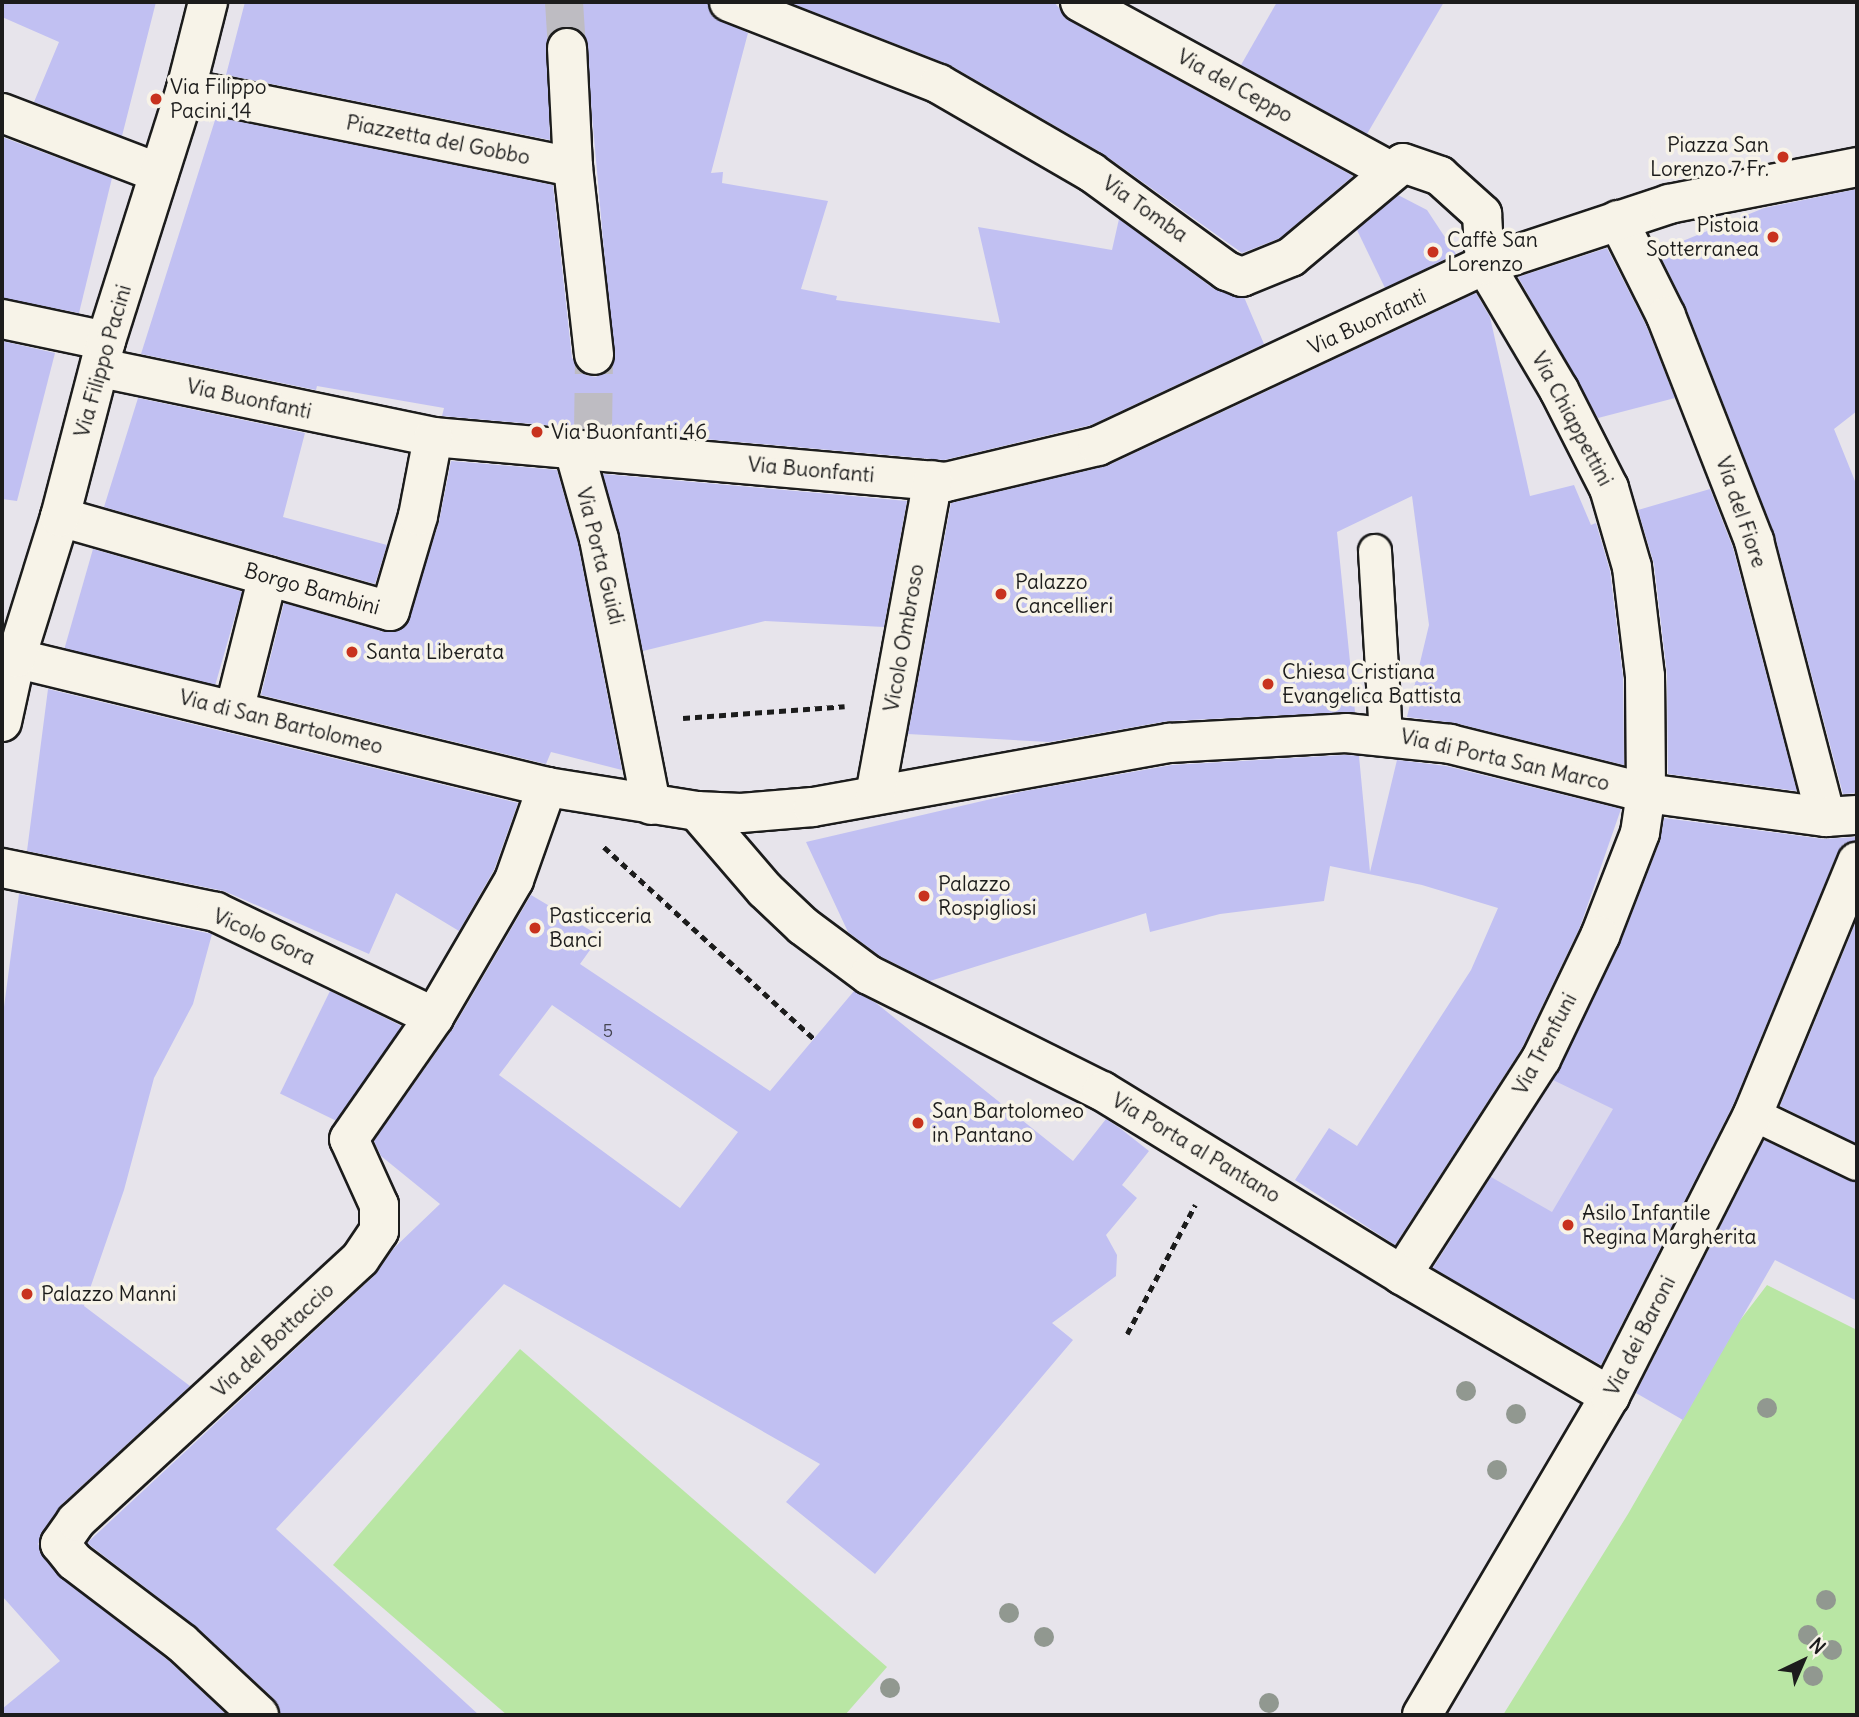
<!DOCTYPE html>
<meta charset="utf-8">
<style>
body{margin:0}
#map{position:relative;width:1859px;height:1717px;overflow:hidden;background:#e7e4eb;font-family:Delius,sans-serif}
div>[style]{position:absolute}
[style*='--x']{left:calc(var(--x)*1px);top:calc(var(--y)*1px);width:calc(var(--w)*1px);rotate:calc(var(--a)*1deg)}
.built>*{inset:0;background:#dcd9ed}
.green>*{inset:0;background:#b9e6a4}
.building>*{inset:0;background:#c1c0f2;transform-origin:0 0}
.street-tunnel>*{height:38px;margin-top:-19px;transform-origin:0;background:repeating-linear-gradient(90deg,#bebcc2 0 38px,transparent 0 57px)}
.path>*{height:4.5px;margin-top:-2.25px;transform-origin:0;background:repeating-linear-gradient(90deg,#1c1c1c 0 7px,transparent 0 12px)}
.roads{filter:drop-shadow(2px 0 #1c1c1c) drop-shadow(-2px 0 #1c1c1c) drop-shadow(0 2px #1c1c1c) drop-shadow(0 -2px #1c1c1c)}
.lane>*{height:32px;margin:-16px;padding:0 16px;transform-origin:16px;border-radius:16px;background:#f7f3e8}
.street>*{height:38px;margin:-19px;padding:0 19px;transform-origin:19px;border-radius:19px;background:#f7f3e8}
.trees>*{width:20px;height:20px;margin:-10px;border-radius:50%;background:#919890}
.dots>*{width:19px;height:19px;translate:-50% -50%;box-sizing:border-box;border:4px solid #f7f3e8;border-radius:50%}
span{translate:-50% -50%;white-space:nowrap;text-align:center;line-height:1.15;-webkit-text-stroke:7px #f7f3e8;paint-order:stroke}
.number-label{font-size:18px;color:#454552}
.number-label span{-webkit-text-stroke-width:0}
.street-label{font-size:21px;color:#1c1c1c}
.poi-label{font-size:21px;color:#1c1c1c}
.left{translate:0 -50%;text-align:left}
.right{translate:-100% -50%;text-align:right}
.frame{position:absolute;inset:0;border:4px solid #1c1c1c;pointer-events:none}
.north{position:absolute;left:1768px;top:1626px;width:70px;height:70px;-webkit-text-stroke:5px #f7f3e8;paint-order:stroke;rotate:44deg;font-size:19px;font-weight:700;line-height:28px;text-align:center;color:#1c1c1c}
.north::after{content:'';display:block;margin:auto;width:24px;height:32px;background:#1c1c1c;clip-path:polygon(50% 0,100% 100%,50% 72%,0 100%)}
</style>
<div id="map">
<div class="built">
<div style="clip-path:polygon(1563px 1055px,1725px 1064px,1760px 1077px,1595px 1369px,1428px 1273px)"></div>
</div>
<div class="green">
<div style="clip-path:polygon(1767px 1285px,1857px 1330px,1857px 1715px,1503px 1715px,1628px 1514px,1738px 1323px)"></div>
<div style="clip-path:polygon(520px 1349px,887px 1667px,845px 1715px,507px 1715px,333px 1565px)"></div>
</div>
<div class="building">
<div style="clip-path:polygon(2px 2px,156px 2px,122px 136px,34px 102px,59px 42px,2px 17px)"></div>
<div style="clip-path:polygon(245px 2px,708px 2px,712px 16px,748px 33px,711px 173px,723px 172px,722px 183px,828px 201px,801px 289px,837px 296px,836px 300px,1000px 323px,978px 227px,1112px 250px,1119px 219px,1214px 289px,1244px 297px,1264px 344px,1091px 425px,944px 460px,442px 416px,444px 408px,317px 386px,316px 390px,141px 354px,216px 117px,553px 185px,572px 358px,585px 375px,596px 377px,614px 363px,585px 36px,565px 26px,547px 39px,550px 140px,226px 75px)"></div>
<div style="clip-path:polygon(788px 2px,1054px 2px,1070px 21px,1353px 176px,1280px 238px,1242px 253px,1102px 153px,950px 65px)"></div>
<div style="clip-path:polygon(1277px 2px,1444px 2px,1367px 134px,1241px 65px)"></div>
<div style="clip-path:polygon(2px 137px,112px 178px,79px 313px,2px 298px)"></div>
<div style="clip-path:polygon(1857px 189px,1857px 411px,1834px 429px,1857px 486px,1857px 793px,1843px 794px,1774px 533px,1686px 308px,1658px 251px,1764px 208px)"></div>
<div style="clip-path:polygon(1398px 195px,1427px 210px,1456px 254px,1385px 288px,1357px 230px)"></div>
<div style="clip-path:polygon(1607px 248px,1646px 325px,1675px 398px,1598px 418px,1518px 277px)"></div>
<div style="clip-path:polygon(1476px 293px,1490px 317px,1530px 496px,1574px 485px,1591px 525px,1596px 523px,1610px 571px,1623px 677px,1624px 765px,1455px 723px,1407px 717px,1429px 625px,1412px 496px,1337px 532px,1355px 712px,1168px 721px,1049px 742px,908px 734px,951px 503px,1107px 466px)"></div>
<div style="clip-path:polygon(2px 341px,55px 353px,17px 501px,2px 499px)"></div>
<div style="clip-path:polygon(138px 398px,305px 433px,283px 517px,387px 545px,375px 584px,104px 507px)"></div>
<div style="clip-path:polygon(451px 461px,557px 470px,578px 544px,622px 770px,551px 752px,546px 764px,261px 695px,284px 603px,384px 632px,406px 626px,439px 522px)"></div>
<div style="clip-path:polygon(603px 474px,907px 501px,884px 627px,765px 621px,643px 651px)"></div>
<div style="clip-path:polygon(1710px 489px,1733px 548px,1797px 791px,1668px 774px,1667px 674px,1654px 564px,1638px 510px)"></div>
<div style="left:93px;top:549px;width:155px;height:103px;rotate:16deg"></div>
<div style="clip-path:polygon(48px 689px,518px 803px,494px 870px,459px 931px,396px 893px,369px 954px,224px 891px,27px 851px)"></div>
<div style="clip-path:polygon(1345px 755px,1359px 756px,1370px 872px,1397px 760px,1446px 766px,1621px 809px,1580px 927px,1522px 1048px,1395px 1245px,1295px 1180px,1329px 1128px,1357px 1146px,1471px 970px,1498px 908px,1422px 885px,1330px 866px,1324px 901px,1220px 914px,1150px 932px,1146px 913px,930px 981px,880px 956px,848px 932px,806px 842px,1025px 791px,1172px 765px)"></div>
<div style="clip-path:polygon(1664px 818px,1823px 839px,1857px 837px,1857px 841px,1844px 844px,1837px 854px,1733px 1105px,1601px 1365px,1433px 1268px,1491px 1177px,1552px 1212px,1613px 1109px,1553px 1080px,1620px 944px,1660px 841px)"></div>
<div style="clip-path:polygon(19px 894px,212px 934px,193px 1004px,154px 1078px,124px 1190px,84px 1306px,190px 1386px,61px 1505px,38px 1544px,61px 1578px,168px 1660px,227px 1715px,2px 1715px,2px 1709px,60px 1661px,2px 1596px,2px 1022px)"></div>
<div style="clip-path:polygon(evenodd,531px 895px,600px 936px,580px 964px,770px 1091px,854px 991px,876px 1003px,1073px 1161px,1106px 1119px,1121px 1129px,1149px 1151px,1122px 1185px,1137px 1198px,1106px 1235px,1117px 1255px,1116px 1276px,1052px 1323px,1073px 1340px,875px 1574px,786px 1502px,820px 1464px,504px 1284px,276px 1529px,479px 1715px,280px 1715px,274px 1699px,197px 1627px,87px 1543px,375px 1275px,394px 1248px,440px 1204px,381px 1156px,374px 1141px,452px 1030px,531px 895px,552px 1005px,738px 1132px,680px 1208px,499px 1075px,552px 1005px)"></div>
<div style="clip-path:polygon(1857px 919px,1857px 1144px,1780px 1106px)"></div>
<div style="left:330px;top:991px;width:79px;height:114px;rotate:26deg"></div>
<div style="clip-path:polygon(1764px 1140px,1857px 1182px,1857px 1301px,1775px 1260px,1683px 1420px,1636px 1393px)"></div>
</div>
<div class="street-tunnel">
<div style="--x:564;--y:2;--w:46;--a:86.3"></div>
<div style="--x:593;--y:431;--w:76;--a:-89.2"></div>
</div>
<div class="path">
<div style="--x:683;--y:718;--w:162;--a:-4.2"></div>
<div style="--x:604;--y:847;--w:285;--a:42.4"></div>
<div style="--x:1127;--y:1334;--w:146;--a:-62.2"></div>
</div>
<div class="roads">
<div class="lane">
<div style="--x:1375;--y:551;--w:183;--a:86.6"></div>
<div style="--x:1753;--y:1114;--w:115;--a:25.7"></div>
</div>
<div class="street">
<div style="--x:729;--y:2;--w:225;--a:21.3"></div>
<div style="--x:939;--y:84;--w:176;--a:30.1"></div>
<div style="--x:1091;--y:172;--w:168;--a:36.1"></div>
<div style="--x:1227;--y:271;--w:16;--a:22"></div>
<div style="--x:1242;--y:277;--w:53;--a:-22.2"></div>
<div style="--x:1291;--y:257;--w:146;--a:-40"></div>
<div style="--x:1403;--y:163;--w:39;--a:19"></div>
<div style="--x:1440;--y:176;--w:57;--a:42.1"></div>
<div style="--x:1482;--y:214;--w:51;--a:86.6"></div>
<div style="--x:1485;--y:265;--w:145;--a:59.4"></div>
<div style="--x:1559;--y:390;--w:110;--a:63"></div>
<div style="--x:1609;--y:488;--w:82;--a:73.8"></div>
<div style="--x:1632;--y:567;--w:110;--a:83.2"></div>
<div style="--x:1645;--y:676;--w:117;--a:89.5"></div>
<div style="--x:1646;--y:793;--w:40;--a:98.5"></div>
<div style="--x:1640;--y:833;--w:110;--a:111.2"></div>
<div style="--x:1600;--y:936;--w:136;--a:115.6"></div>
<div style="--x:1541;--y:1059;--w:257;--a:122.8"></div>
<div style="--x:1080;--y:2;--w:353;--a:28.6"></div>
<div style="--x:567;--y:48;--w:119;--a:87.1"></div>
<div style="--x:573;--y:167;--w:189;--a:83.6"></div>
<div style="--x:186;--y:89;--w:395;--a:11.4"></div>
<div style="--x:2;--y:113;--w:168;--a:20.9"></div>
<div style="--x:1618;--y:220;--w:107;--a:63.4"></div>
<div style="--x:1666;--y:316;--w:242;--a:68.6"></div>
<div style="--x:1754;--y:541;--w:285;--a:75.4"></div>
<div style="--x:2;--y:319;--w:106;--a:11.9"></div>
<div style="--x:101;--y:368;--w:339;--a:11.7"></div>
<div style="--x:433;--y:437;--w:515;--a:5.01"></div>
<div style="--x:946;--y:482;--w:156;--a:-13.3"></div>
<div style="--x:1098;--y:446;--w:427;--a:-25.1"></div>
<div style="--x:1485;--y:265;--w:194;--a:-18.3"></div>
<div style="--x:1669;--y:204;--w:192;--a:-11.1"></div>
<div style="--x:574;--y:450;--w:92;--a:74.3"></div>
<div style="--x:599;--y:539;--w:271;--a:78.9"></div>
<div style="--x:60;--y:517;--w:343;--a:15.9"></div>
<div style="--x:390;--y:611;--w:99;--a:-73.6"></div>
<div style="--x:418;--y:516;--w:80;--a:-79.2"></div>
<div style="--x:2;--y:655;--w:561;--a:13.61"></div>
<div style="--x:547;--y:787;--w:152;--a:9.1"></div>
<div style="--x:697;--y:811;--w:44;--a:2.6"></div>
<div style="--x:741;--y:813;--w:72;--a:-4.8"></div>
<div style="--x:813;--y:807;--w:362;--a:-10.2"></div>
<div style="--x:1169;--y:743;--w:177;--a:-3.2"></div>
<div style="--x:1346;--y:733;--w:105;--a:6"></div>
<div style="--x:1450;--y:744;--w:202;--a:14"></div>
<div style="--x:1646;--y:793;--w:182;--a:7.6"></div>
<div style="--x:1826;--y:817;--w:31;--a:-4"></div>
<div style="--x:234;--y:711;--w:139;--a:-75.9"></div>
<div style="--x:2;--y:722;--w:66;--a:-77.7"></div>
<div style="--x:16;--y:658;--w:148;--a:-72.7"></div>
<div style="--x:60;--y:517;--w:182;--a:-75.4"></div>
<div style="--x:106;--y:341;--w:264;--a:-72.4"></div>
<div style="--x:186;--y:89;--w:90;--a:-75.8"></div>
<div style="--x:875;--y:795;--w:320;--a:-79.6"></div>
<div style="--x:697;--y:811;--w:104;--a:49.3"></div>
<div style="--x:765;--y:890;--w:52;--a:43.5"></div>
<div style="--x:803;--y:926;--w:82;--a:36.6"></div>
<div style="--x:869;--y:975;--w:260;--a:26.5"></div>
<div style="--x:1102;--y:1091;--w:352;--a:31.5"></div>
<div style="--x:1402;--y:1275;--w:241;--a:30.2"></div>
<div style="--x:2;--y:868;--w:218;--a:11.6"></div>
<div style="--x:216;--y:912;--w:242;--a:25.7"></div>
<div style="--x:259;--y:1715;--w:105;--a:-136.9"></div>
<div style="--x:182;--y:1643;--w:136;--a:-142.8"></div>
<div style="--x:74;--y:1561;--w:22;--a:-129"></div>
<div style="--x:60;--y:1544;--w:28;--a:-55"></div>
<div style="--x:76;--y:1521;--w:386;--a:-42.7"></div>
<div style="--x:360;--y:1259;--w:34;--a:-56"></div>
<div style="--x:379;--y:1231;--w:26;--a:-90"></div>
<div style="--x:379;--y:1205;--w:72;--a:-114.4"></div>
<div style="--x:349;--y:1139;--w:149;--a:-55.1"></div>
<div style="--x:434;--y:1017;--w:159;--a:-59.7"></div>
<div style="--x:514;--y:880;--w:99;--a:-70.5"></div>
<div style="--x:1422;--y:1715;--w:370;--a:-59.5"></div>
<div style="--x:1610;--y:1396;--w:316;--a:-63.1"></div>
<div style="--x:1753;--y:1114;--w:273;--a:-67.6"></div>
</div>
</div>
<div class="trees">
<div style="left:1466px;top:1391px"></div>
<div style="left:1767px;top:1408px"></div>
<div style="left:1516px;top:1414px"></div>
<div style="left:1497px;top:1470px"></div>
<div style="left:1826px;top:1600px"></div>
<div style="left:1009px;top:1613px"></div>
<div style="left:1808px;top:1635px"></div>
<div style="left:1044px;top:1637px"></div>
<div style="left:1832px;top:1650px"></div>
<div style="left:1813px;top:1676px"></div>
<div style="left:890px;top:1688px"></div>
<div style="left:1269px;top:1703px"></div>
</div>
<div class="dots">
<div style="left:156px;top:99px;background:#c8321e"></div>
<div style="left:1783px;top:157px;background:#c8321e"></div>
<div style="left:1773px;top:237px;background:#c8321e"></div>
<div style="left:1433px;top:252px;background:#c8321e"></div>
<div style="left:537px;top:432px;background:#c8321e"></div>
<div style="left:1001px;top:594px;background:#c8321e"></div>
<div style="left:352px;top:652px;background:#c8321e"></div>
<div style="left:1268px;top:684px;background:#c8321e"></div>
<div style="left:924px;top:896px;background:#c8321e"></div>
<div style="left:535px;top:928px;background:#c8321e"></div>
<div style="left:918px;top:1123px;background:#c8321e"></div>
<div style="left:1568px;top:1225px;background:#c8321e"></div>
<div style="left:27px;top:1294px;background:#c8321e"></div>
</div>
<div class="number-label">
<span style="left:608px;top:1031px">5</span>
</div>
<div class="street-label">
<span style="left:1235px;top:86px;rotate:29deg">Via del Ceppo</span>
<span style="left:438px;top:140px;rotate:11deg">Piazzetta del Gobbo</span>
<span style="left:1145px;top:209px;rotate:35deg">Via Tomba</span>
<span style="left:1367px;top:322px;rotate:-25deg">Via Buonfanti</span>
<span style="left:103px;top:361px;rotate:-74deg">Via Filippo Pacini</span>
<span style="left:249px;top:399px;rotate:12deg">Via Buonfanti</span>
<span style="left:1572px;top:419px;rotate:62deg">Via Chiappettini</span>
<span style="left:811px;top:470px;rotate:5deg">Via Buonfanti</span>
<span style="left:1741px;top:512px;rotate:71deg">Via del Fiore</span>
<span style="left:600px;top:556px;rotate:76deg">Via Porta Guidi</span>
<span style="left:312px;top:589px;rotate:16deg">Borgo Bambini</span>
<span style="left:904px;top:638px;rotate:-80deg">Vicolo Ombroso</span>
<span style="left:281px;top:722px;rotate:14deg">Via di San Bartolomeo</span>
<span style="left:1505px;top:760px;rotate:13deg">Via di Porta San Marco</span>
<span style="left:264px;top:937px;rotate:24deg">Vicolo Gora</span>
<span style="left:1545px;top:1044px;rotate:-62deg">Via Trenfuni</span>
<span style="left:1196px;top:1148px;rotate:31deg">Via Porta al Pantano</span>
<span style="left:1640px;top:1336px;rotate:-63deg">Via dei Baroni</span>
<span style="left:273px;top:1340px;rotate:-43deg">Via del Bottaccio</span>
</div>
<div class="poi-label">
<span class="left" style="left:170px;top:99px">Via Filippo<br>Pacini 14</span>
<span class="right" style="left:1769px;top:157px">Piazza San<br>Lorenzo 7 Fr.</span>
<span class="right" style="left:1759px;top:237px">Pistoia<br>Sotterranea</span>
<span class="left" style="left:1447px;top:252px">Caffè San<br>Lorenzo</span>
<span class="left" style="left:551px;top:432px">Via Buonfanti 46</span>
<span class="left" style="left:1015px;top:594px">Palazzo<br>Cancellieri</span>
<span class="left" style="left:366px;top:652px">Santa Liberata</span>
<span class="left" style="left:1282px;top:684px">Chiesa Cristiana<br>Evangelica Battista</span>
<span class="left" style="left:938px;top:896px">Palazzo<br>Rospigliosi</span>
<span class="left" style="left:549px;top:928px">Pasticceria<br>Banci</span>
<span class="left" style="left:932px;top:1123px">San Bartolomeo<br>in Pantano</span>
<span class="left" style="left:1582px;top:1225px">Asilo Infantile<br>Regina Margherita</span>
<span class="left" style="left:41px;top:1294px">Palazzo Manni</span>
</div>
<div class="frame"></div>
<div class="north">N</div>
</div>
